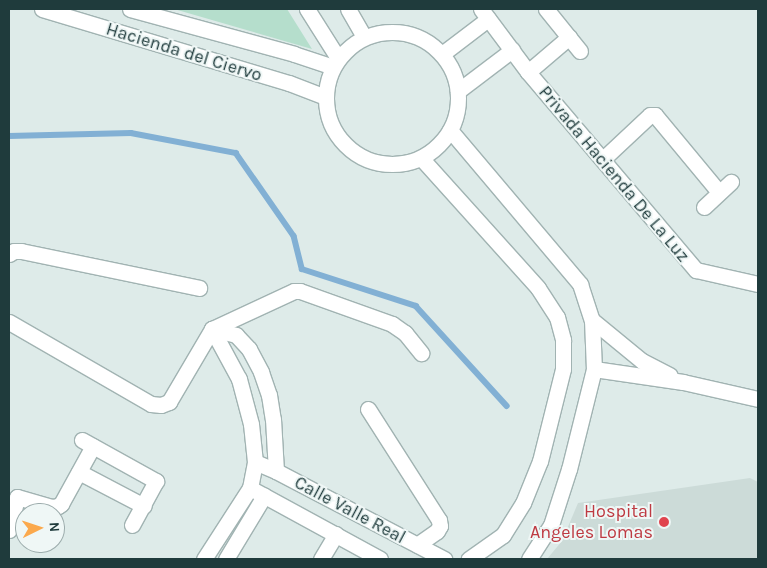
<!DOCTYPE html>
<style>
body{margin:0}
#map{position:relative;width:767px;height:568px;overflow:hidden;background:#deebe9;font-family:Karla,sans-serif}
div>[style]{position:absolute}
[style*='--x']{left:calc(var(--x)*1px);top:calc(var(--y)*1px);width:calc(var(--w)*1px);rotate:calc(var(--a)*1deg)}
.built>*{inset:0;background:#ccdbd8}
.green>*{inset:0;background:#b5decc}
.stream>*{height:5.5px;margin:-2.75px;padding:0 2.75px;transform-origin:2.75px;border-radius:2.75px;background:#82b0d4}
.roads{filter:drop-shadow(1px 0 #a1b3b2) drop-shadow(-1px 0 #a1b3b2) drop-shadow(0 1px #a1b3b2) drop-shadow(0 -1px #a1b3b2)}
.street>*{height:15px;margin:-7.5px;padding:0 7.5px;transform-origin:7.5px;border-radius:7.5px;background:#fff}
.secondary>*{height:15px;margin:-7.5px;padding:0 7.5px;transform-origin:7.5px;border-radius:7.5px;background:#fff}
.secondary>.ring{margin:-7.5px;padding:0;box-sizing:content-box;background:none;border:15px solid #fff;border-radius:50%}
.dots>*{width:14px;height:14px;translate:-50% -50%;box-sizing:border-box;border:2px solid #eff7f6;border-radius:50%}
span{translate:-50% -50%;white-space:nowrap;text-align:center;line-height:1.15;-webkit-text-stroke:4px #eff7f6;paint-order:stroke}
.street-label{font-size:18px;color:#1f3b3c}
.health-label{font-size:18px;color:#be3a42}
.right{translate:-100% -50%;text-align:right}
.frame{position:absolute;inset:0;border:10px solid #1f3b3c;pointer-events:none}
.north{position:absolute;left:15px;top:503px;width:50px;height:50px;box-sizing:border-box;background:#eff7f6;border:1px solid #9cacac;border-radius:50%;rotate:86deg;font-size:14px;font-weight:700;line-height:20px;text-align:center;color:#1f3b3c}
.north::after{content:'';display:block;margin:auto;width:18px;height:22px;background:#fba94d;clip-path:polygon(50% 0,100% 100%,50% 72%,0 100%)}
</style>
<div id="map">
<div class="built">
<div style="clip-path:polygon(750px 478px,758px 482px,758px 559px,547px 559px,562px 541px,578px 503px)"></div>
</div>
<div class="green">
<div style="clip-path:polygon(174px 9px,287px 9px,312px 49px)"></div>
</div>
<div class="stream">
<div style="--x:9;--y:136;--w:122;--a:-1.4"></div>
<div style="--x:131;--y:133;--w:107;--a:10.8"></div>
<div style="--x:236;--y:153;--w:101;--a:55.1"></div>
<div style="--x:294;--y:236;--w:34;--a:76"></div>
<div style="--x:302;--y:269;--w:120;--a:18"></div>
<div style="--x:416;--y:306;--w:135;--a:47.7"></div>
</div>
<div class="roads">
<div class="street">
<div style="--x:481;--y:9;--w:79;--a:53.3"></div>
<div style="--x:528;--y:72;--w:260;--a:49.7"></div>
<div style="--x:696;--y:270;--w:64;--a:12.7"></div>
<div style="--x:546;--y:9;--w:54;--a:51"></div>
<div style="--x:442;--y:54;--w:58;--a:-37.3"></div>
<div style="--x:528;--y:72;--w:54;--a:-40.5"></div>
<div style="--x:458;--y:91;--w:68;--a:-37.2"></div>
<div style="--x:603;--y:159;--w:64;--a:-43.1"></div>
<div style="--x:650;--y:115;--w:5;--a:0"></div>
<div style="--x:655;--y:115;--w:100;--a:50.3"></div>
<div style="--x:704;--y:207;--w:37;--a:-43"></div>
<div style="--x:9;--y:254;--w:6;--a:-31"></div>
<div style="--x:14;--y:251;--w:7;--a:0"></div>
<div style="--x:21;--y:251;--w:182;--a:11.7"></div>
<div style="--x:592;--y:320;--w:65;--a:39.4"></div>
<div style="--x:642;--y:361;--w:31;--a:27"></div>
<div style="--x:9;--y:322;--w:164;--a:30"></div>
<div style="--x:151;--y:404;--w:10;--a:6"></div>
<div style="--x:161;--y:405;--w:9;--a:-21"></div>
<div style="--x:169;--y:402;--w:85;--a:-59.5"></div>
<div style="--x:212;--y:329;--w:90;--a:-24.9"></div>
<div style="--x:294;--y:291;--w:6;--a:0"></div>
<div style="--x:300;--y:291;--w:98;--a:19.7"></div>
<div style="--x:392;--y:324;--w:16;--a:35"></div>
<div style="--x:405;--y:333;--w:26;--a:51"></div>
<div style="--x:212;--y:329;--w:25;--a:14"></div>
<div style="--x:236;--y:335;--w:19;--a:47"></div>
<div style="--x:249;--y:349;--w:26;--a:62"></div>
<div style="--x:261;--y:372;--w:24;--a:71"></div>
<div style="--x:269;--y:395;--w:24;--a:81"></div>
<div style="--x:273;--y:419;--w:52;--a:86.7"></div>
<div style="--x:594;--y:369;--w:90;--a:8.3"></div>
<div style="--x:683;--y:382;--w:77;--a:12.8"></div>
<div style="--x:368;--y:409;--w:132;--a:57.4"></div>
<div style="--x:439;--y:520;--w:6;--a:81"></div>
<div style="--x:440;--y:526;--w:6;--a:121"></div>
<div style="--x:437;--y:531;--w:24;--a:145"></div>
<div style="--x:82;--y:440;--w:85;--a:29"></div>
<div style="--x:156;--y:481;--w:50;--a:118.6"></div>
<div style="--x:255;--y:462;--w:23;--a:23"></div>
<div style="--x:276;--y:471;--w:190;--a:27.6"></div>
<div style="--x:79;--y:472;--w:73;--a:27.6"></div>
<div style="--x:250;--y:488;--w:148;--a:28.6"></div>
<div style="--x:17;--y:497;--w:36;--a:16"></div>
<div style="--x:52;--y:507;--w:6;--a:-9"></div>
<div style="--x:58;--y:506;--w:4;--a:-34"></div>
<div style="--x:61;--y:504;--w:66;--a:-61.1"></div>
<div style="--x:9;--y:530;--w:34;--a:-76"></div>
<div style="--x:204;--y:559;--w:85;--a:-57.1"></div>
<div style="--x:250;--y:488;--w:26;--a:-79"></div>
<div style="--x:255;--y:462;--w:38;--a:-96"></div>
<div style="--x:251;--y:424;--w:47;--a:-104.9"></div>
<div style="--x:239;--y:379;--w:57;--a:-118.4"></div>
<div style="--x:226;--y:559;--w:74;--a:-58.9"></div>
<div style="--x:321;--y:559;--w:29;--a:-59"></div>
</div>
<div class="secondary">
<div style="--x:42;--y:9;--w:258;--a:16.7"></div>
<div style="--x:289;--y:83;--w:39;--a:21"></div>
<div style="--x:130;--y:9;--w:170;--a:15.3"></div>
<div style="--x:294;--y:54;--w:41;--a:18.4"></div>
<div style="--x:307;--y:9;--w:58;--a:57.7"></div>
<div style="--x:348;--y:9;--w:32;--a:60"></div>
<div class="ring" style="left:326px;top:32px;width:117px;height:117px"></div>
<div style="--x:450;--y:130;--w:202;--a:49.8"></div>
<div style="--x:580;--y:284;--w:38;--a:72"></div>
<div style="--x:592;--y:320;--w:49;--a:87.7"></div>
<div style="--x:594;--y:369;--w:103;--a:104"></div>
<div style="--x:569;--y:469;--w:59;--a:107.8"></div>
<div style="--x:551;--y:525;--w:40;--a:122.9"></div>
<div style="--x:422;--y:159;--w:173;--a:48"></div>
<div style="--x:538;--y:288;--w:35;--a:57"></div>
<div style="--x:557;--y:317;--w:24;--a:75"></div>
<div style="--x:563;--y:340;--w:29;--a:90"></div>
<div style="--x:563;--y:369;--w:95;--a:104"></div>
<div style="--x:540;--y:461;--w:45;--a:112"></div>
<div style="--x:523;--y:503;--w:38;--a:122"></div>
<div style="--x:503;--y:535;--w:42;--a:144.8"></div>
</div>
</div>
<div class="dots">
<div style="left:664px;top:522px;background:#e0444e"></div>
</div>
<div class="street-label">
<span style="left:184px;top:52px;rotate:17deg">Hacienda del Ciervo</span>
<span style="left:614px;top:174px;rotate:50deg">Privada Hacienda De La Luz</span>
<span style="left:350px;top:510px;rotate:28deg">Calle Valle Real</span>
</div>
<div class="health-label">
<span class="right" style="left:653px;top:522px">Hospital<br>Angeles Lomas</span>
</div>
<div class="frame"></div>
<div class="north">N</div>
</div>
